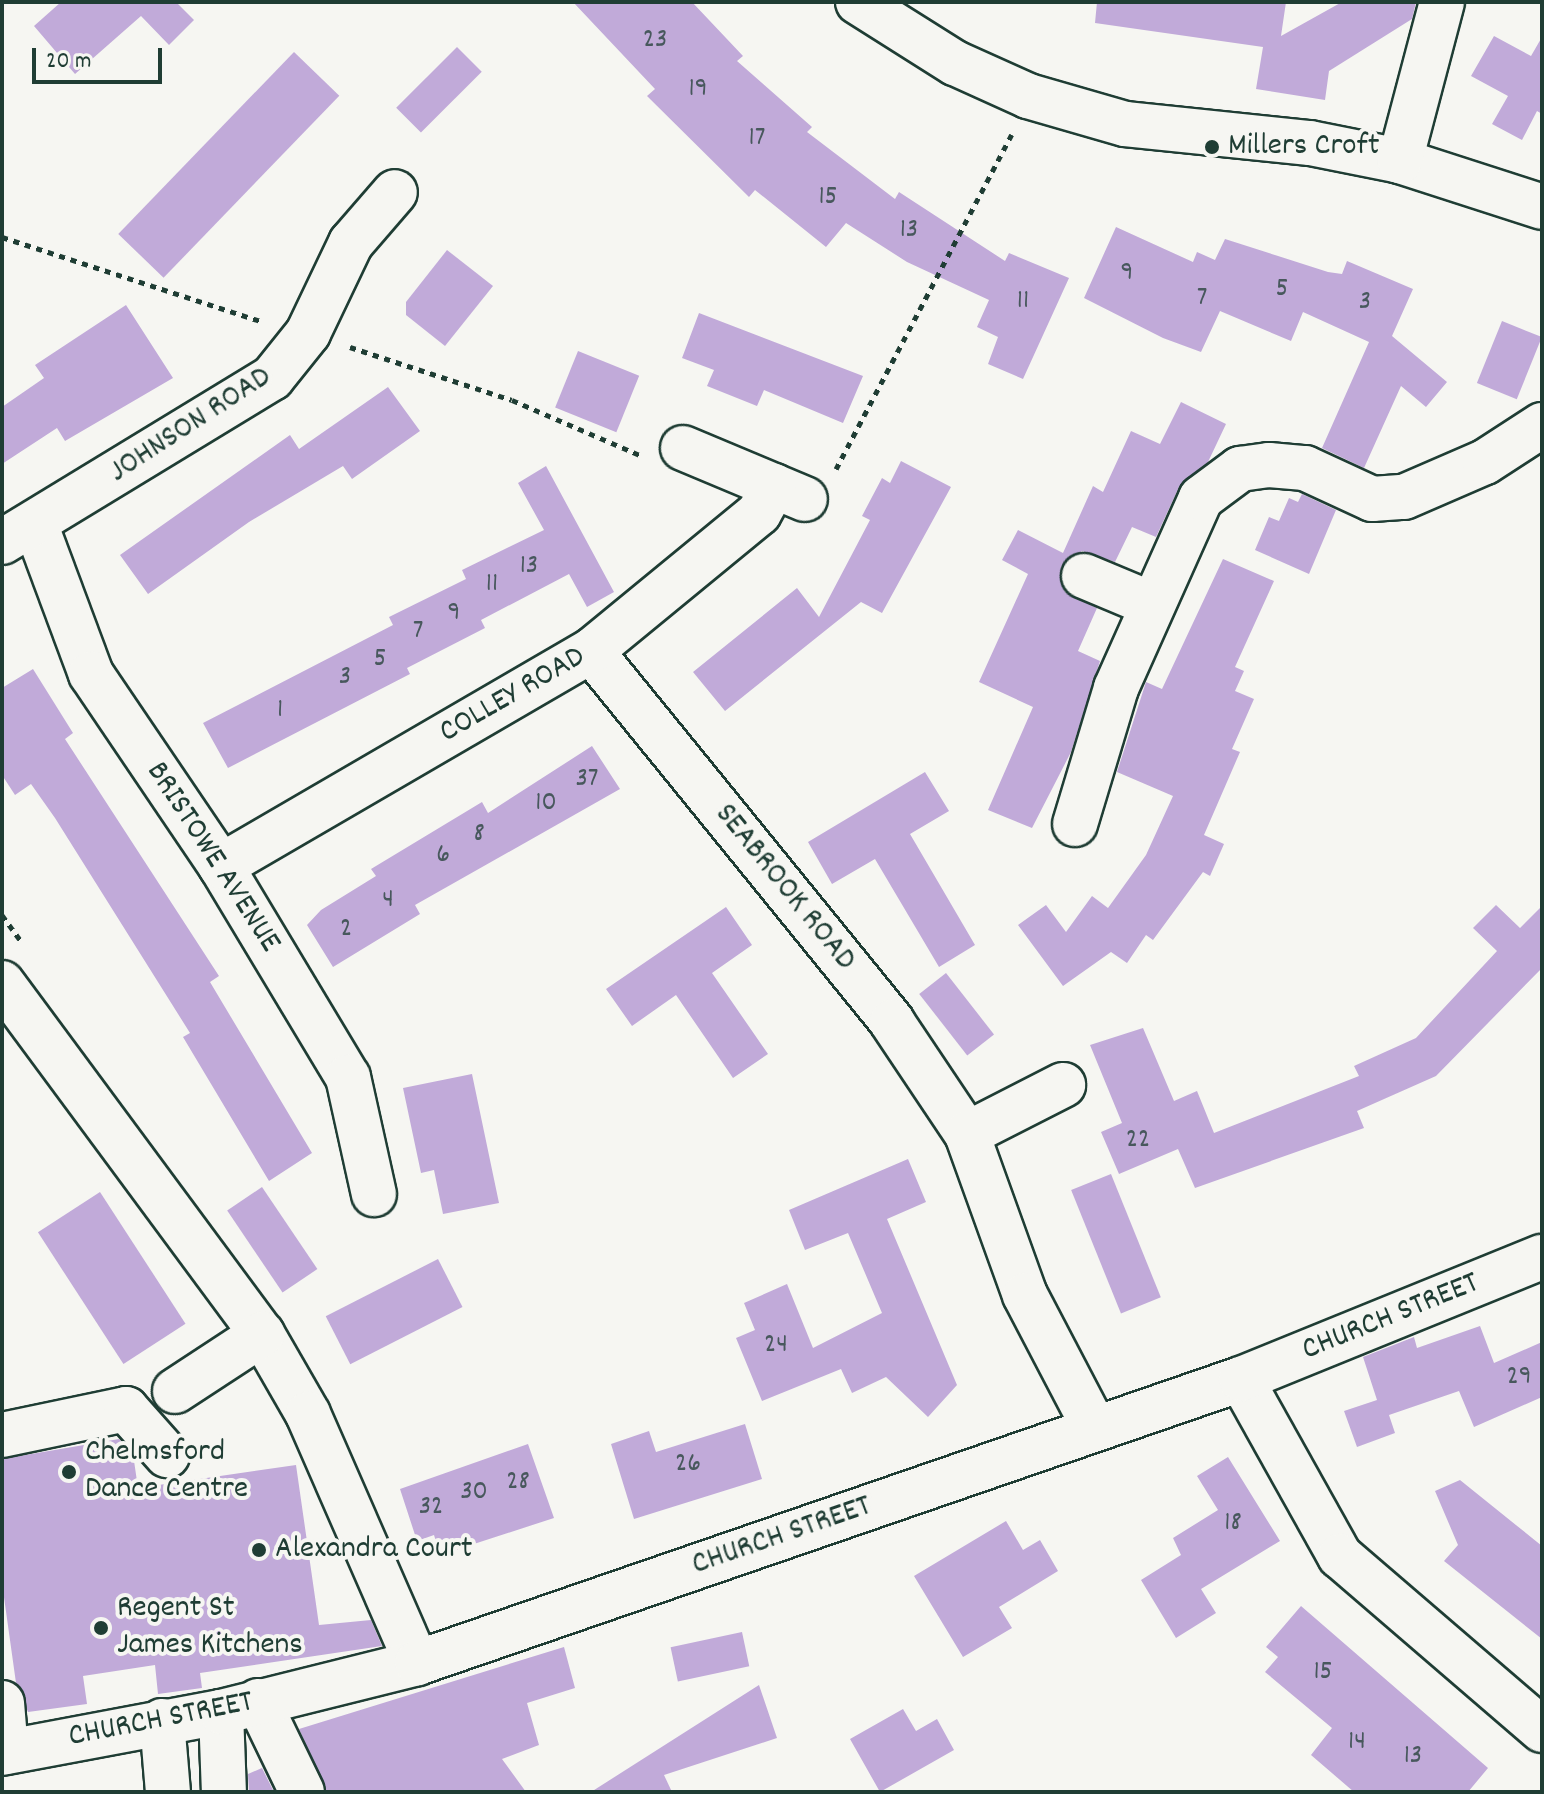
<!DOCTYPE html>
<style>
body{margin:0}
#map{position:relative;width:1544px;height:1794px;overflow:hidden;background:#f6f6f2;font-family:Dekko,sans-serif}
div>[style]{position:absolute}
[style*='--x']{left:calc(var(--x)*1px);top:calc(var(--y)*1px);width:calc(var(--w)*1px);rotate:calc(var(--a)*1deg)}
.building>*{inset:0;background:#c1aad9;transform-origin:0 0}
.path>*{height:5px;margin-top:-2.5px;transform-origin:0;background:repeating-linear-gradient(90deg,#1f3d34 0 6px,transparent 0 12px)}
.roads{filter:drop-shadow(2px 0 #1f3d34) drop-shadow(-2px 0 #1f3d34) drop-shadow(0 2px #1f3d34) drop-shadow(0 -2px #1f3d34)}
.minor>*{height:44px;margin:-22px;padding:0 22px;transform-origin:22px;border-radius:22px;background:#f6f6f2}
.dots>*{width:22px;height:22px;translate:-50% -50%;box-sizing:border-box;border:4px solid #f6f6f2;border-radius:50%}
span{translate:-50% -50%;white-space:nowrap;text-align:center;line-height:1.15;-webkit-text-stroke:8px #f6f6f2;paint-order:stroke}
.number-label{font-size:28px;color:#48585d}
.number-label span{-webkit-text-stroke-width:0}
.poi-label{font-size:32px;color:#1f3d34}
.left{translate:0 -50%;text-align:left}
.street-label{font-size:32px;color:#1f3d34}
.frame{position:absolute;inset:0;border:4px solid #1f3d34;pointer-events:none}
.scale{position:absolute;left:32px;top:48px;width:130px;height:36px;box-sizing:border-box;border:4px solid #1f3d34;border-top:0;padding-left:10px;font-size:24px;line-height:28px;white-space:nowrap;color:#1f3d34;-webkit-text-stroke:6px #f6f6f2;paint-order:stroke}
</style>
<div id="map">
<div class="building">
<div style="clip-path:polygon(61px 2px,176px 2px,194px 20px,169px 45px,141px 16px,75px 74px,34px 26px)"></div>
<div style="clip-path:polygon(573px 2px,692px 2px,743px 56px,737px 61px,812px 127px,807px 132px,895px 199px,899px 192px,1005px 261px,1009px 253px,1069px 278px,1023px 379px,988px 364px,998px 337px,977px 327px,989px 300px,907px 262px,846px 223px,826px 247px,755px 190px,749px 197px,647px 96px,655px 89px)"></div>
<div style="clip-path:polygon(1097px 2px,1286px 2px,1281px 36px,1342px 2px,1416px 2px,1412px 19px,1329px 71px,1325px 100px,1256px 89px,1263px 47px,1095px 23px)"></div>
<div style="clip-path:polygon(1494px 36px,1531px 56px,1542px 37px,1542px 114px,1537px 111px,1522px 140px,1492px 124px,1508px 96px,1471px 76px)"></div>
<div style="left:457px;top:47px;width:35px;height:86px;rotate:45deg"></div>
<div style="left:294px;top:52px;width:63px;height:253px;rotate:44deg"></div>
<div style="clip-path:polygon(1116px 227px,1193px 262px,1197px 252px,1215px 260px,1225px 239px,1328px 272px,1342px 274px,1347px 261px,1413px 289px,1392px 336px,1447px 382px,1426px 407px,1401px 386px,1364px 468px,1322px 448px,1369px 342px,1303px 312px,1291px 341px,1220px 311px,1201px 352px,1163px 338px,1084px 298px)"></div>
<div style="clip-path:polygon(447px 250px,493px 286px,445px 346px,406px 315px,406px 302px)"></div>
<div style="clip-path:polygon(126px 305px,173px 378px,65px 441px,57px 428px,2px 464px,2px 407px,44px 378px,35px 365px)"></div>
<div style="clip-path:polygon(699px 313px,863px 376px,843px 423px,764px 390px,757px 406px,707px 386px,714px 370px,682px 358px)"></div>
<div style="left:1502px;top:321px;width:43px;height:67px;rotate:22deg"></div>
<div style="left:578px;top:351px;width:66px;height:61px;rotate:22deg"></div>
<div style="clip-path:polygon(388px 387px,420px 431px,352px 479px,343px 466px,249px 522px,148px 594px,120px 555px,290px 435px,299px 449px)"></div>
<div style="clip-path:polygon(1181px 402px,1226px 424px,1208px 462px,1179px 487px,1156px 537px,1132px 527px,1115px 562px,1082px 551px,1061px 567px,1065px 592px,1097px 608px,1078px 651px,1100px 661px,1071px 752px,1032px 828px,988px 810px,1033px 707px,979px 682px,1028px 574px,1002px 560px,1018px 530px,1063px 553px,1093px 486px,1103px 492px,1131px 431px,1160px 444px)"></div>
<div style="clip-path:polygon(901px 461px,951px 487px,882px 613px,861px 602px,725px 711px,693px 672px,797px 588px,819px 617px,870px 520px,862px 516px,882px 478px,890px 483px)"></div>
<div style="clip-path:polygon(546px 466px,614px 592px,587px 607px,569px 574px,481px 620px,485px 628px,407px 668px,410px 674px,228px 768px,203px 723px,393px 625px,389px 617px,466px 579px,462px 570px,544px 530px,518px 483px)"></div>
<div style="clip-path:polygon(1302px 494px,1336px 510px,1309px 574px,1255px 550px,1269px 517px,1279px 521px,1289px 498px,1298px 502px)"></div>
<div style="clip-path:polygon(1223px 559px,1274px 581px,1235px 667px,1244px 671px,1235px 691px,1254px 699px,1232px 749px,1240px 752px,1204px 835px,1224px 844px,1210px 876px,1203px 872px,1153px 940px,1146px 935px,1127px 963px,1111px 952px,1063px 986px,1018px 925px,1046px 905px,1066px 932px,1092px 896px,1108px 908px,1146px 855px,1173px 796px,1117px 772px,1146px 682px,1162px 689px)"></div>
<div style="clip-path:polygon(33px 669px,73px 733px,65px 739px,219px 976px,210px 982px,312px 1153px,269px 1181px,183px 1037px,190px 1033px,55px 818px,31px 784px,15px 795px,2px 775px,2px 688px)"></div>
<div style="clip-path:polygon(592px 746px,620px 789px,415px 905px,420px 914px,333px 967px,307px 925px,321px 910px,376px 876px,371px 869px,482px 802px,488px 813px)"></div>
<div style="clip-path:polygon(925px 772px,949px 811px,910px 834px,975px 945px,939px 967px,875px 859px,832px 884px,808px 842px)"></div>
<div style="clip-path:polygon(1496px 905px,1520px 928px,1542px 906px,1542px 968px,1436px 1076px,1357px 1111px,1364px 1128px,1195px 1188px,1178px 1149px,1119px 1174px,1101px 1132px,1122px 1123px,1090px 1045px,1143px 1028px,1174px 1101px,1197px 1091px,1214px 1133px,1359px 1076px,1354px 1066px,1416px 1038px,1497px 951px,1473px 928px)"></div>
<div style="clip-path:polygon(726px 907px,752px 945px,712px 973px,768px 1054px,733px 1078px,676px 995px,632px 1026px,606px 989px)"></div>
<div style="left:946px;top:973px;width:78px;height:34px;rotate:52deg"></div>
<div style="clip-path:polygon(472px 1074px,499px 1203px,443px 1214px,434px 1170px,421px 1173px,403px 1088px)"></div>
<div style="clip-path:polygon(908px 1159px,926px 1202px,887px 1219px,957px 1385px,928px 1417px,886px 1377px,852px 1393px,841px 1369px,762px 1401px,736px 1338px,755px 1330px,744px 1303px,787px 1284px,813px 1348px,882px 1313px,848px 1233px,805px 1250px,789px 1210px)"></div>
<div style="left:1111px;top:1174px;width:133px;height:43px;rotate:68deg"></div>
<div style="left:262px;top:1187px;width:99px;height:42px;rotate:56deg"></div>
<div style="left:100px;top:1192px;width:157px;height:74px;rotate:57deg"></div>
<div style="left:438px;top:1259px;width:54px;height:126px;rotate:63deg"></div>
<div style="clip-path:polygon(1480px 1326px,1494px 1363px,1542px 1342px,1542px 1397px,1474px 1427px,1459px 1391px,1389px 1415px,1395px 1433px,1357px 1447px,1344px 1411px,1377px 1400px,1363px 1357px,1414px 1337px,1417px 1348px)"></div>
<div style="clip-path:polygon(745px 1424px,762px 1479px,634px 1519px,611px 1444px,649px 1431px,656px 1452px)"></div>
<div style="clip-path:polygon(119px 1439px,133px 1454px,138px 1488px,296px 1465px,319px 1625px,371px 1620px,382px 1646px,200px 1673px,202px 1688px,158px 1694px,155px 1665px,83px 1676px,87px 1704px,28px 1712px,16px 1683px,2px 1583px,2px 1459px)"></div>
<div style="clip-path:polygon(528px 1444px,554px 1518px,440px 1555px,434px 1535px,417px 1541px,400px 1489px)"></div>
<div style="clip-path:polygon(1228px 1457px,1280px 1541px,1201px 1589px,1216px 1613px,1176px 1638px,1141px 1580px,1181px 1555px,1173px 1538px,1218px 1510px,1197px 1476px)"></div>
<div style="clip-path:polygon(1460px 1480px,1542px 1546px,1542px 1639px,1444px 1561px,1458px 1545px,1435px 1491px)"></div>
<div style="clip-path:polygon(1006px 1521px,1023px 1550px,1040px 1540px,1058px 1571px,999px 1607px,1012px 1628px,963px 1657px,914px 1576px)"></div>
<div style="clip-path:polygon(1301px 1606px,1488px 1768px,1468px 1792px,1354px 1792px,1311px 1755px,1332px 1728px,1265px 1672px,1278px 1657px,1266px 1647px)"></div>
<div style="left:742px;top:1632px;width:35px;height:73px;rotate:78deg"></div>
<div style="clip-path:polygon(564px 1647px,575px 1688px,527px 1703px,539px 1745px,502px 1759px,526px 1792px,327px 1792px,299px 1729px)"></div>
<div style="clip-path:polygon(759px 1685px,777px 1738px,664px 1775px,672px 1792px,591px 1792px)"></div>
<div style="clip-path:polygon(903px 1709px,916px 1731px,937px 1719px,954px 1750px,880px 1792px,850px 1739px)"></div>
<div style="clip-path:polygon(262px 1768px,274px 1792px,249px 1792px,248px 1774px)"></div>
</div>
<div class="path">
<div style="--x:2;--y:237;--w:274;--a:18"></div>
<div style="--x:350;--y:347;--w:170;--a:18.1"></div>
<div style="--x:512;--y:400;--w:139;--a:23.3"></div>
<div style="--x:836;--y:469;--w:378;--a:-62.3"></div>
<div style="--x:2;--y:915;--w:34;--a:54"></div>
</div>
<div class="roads">
<div class="minor">
<div style="--x:858;--y:2;--w:115;--a:32.2"></div>
<div style="--x:955;--y:63;--w:80;--a:24.3"></div>
<div style="--x:1028;--y:96;--w:101;--a:16.1"></div>
<div style="--x:1125;--y:124;--w:186;--a:5.9"></div>
<div style="--x:1310;--y:143;--w:92;--a:11.3"></div>
<div style="--x:1400;--y:161;--w:149;--a:17.9"></div>
<div style="--x:1400;--y:161;--w:164;--a:-75.2"></div>
<div style="--x:683;--y:448;--w:132;--a:22.7"></div>
<div style="--x:36;--y:526;--w:158;--a:69.6"></div>
<div style="--x:91;--y:674;--w:232;--a:55.9"></div>
<div style="--x:221;--y:866;--w:246;--a:59"></div>
<div style="--x:348;--y:1077;--w:120;--a:77.5"></div>
<div style="--x:2;--y:542;--w:316;--a:-31.3"></div>
<div style="--x:272;--y:378;--w:58;--a:-51.3"></div>
<div style="--x:308;--y:333;--w:100;--a:-64.5"></div>
<div style="--x:351;--y:243;--w:67;--a:-49.2"></div>
<div style="--x:1084;--y:576;--w:73;--a:22.7"></div>
<div style="--x:591;--y:651;--w:478;--a:50.9"></div>
<div style="--x:892;--y:1022;--w:135;--a:56.2"></div>
<div style="--x:967;--y:1134;--w:171;--a:70.2"></div>
<div style="--x:1025;--y:1295;--w:149;--a:62.4"></div>
<div style="--x:1075;--y:824;--w:142;--a:-73.2"></div>
<div style="--x:1116;--y:688;--w:208;--a:-65.9"></div>
<div style="--x:1201;--y:498;--w:49;--a:-36.6"></div>
<div style="--x:1240;--y:469;--w:29;--a:-8"></div>
<div style="--x:1269;--y:465;--w:36;--a:5"></div>
<div style="--x:1305;--y:468;--w:74;--a:24.8"></div>
<div style="--x:1372;--y:499;--w:32;--a:-4"></div>
<div style="--x:1404;--y:497;--w:88;--a:-23.4"></div>
<div style="--x:1485;--y:462;--w:68;--a:-33"></div>
<div style="--x:221;--y:866;--w:428;--a:-30.2"></div>
<div style="--x:591;--y:651;--w:217;--a:-39.4"></div>
<div style="--x:759;--y:513;--w:31;--a:-61"></div>
<div style="--x:2;--y:983;--w:437;--a:53.5"></div>
<div style="--x:262;--y:1334;--w:92;--a:60.1"></div>
<div style="--x:308;--y:1414;--w:272;--a:66.4"></div>
<div style="--x:967;--y:1134;--w:108;--a:-27"></div>
<div style="--x:1241;--y:1379;--w:203;--a:60.8"></div>
<div style="--x:1340;--y:1556;--w:267;--a:40.7"></div>
<div style="--x:175;--y:1391;--w:104;--a:-33.2"></div>
<div style="--x:2;--y:1435;--w:127;--a:-11.8"></div>
<div style="--x:126;--y:1409;--w:62;--a:48.3"></div>
<div style="--x:258;--y:1701;--w:101;--a:64.2"></div>
<div style="--x:2;--y:1703;--w:49;--a:85.3"></div>
<div style="--x:221;--y:1712;--w:80;--a:87.9"></div>
<div style="--x:162;--y:1721;--w:71;--a:85.2"></div>
<div style="--x:2;--y:1753;--w:223;--a:-10.6"></div>
<div style="--x:221;--y:1712;--w:202;--a:-14"></div>
<div style="--x:417;--y:1663;--w:872;--a:-19.02"></div>
<div style="--x:1241;--y:1379;--w:325;--a:-22.1"></div>
</div>
</div>
<div class="dots">
<div style="left:1212px;top:147px;background:#1f3d34"></div>
<div style="left:69px;top:1472px;background:#1f3d34"></div>
<div style="left:259px;top:1550px;background:#1f3d34"></div>
<div style="left:101px;top:1628px;background:#1f3d34"></div>
</div>
<div class="number-label">
<span style="left:655px;top:41px">23</span>
<span style="left:698px;top:90px">19</span>
<span style="left:757px;top:139px">17</span>
<span style="left:828px;top:198px">15</span>
<span style="left:909px;top:231px">13</span>
<span style="left:1127px;top:274px">9</span>
<span style="left:1282px;top:290px">5</span>
<span style="left:1202px;top:299px">7</span>
<span style="left:1023px;top:302px">11</span>
<span style="left:1365px;top:303px">3</span>
<span style="left:529px;top:567px">13</span>
<span style="left:492px;top:585px">11</span>
<span style="left:454px;top:614px">9</span>
<span style="left:418px;top:632px">7</span>
<span style="left:380px;top:660px">5</span>
<span style="left:345px;top:678px">3</span>
<span style="left:280px;top:711px">1</span>
<span style="left:587px;top:780px">37</span>
<span style="left:546px;top:804px">10</span>
<span style="left:479px;top:835px">8</span>
<span style="left:443px;top:856px">6</span>
<span style="left:388px;top:901px">4</span>
<span style="left:346px;top:930px">2</span>
<span style="left:1138px;top:1141px">22</span>
<span style="left:776px;top:1346px">24</span>
<span style="left:1519px;top:1378px">29</span>
<span style="left:688px;top:1465px">26</span>
<span style="left:518px;top:1483px">28</span>
<span style="left:474px;top:1493px">30</span>
<span style="left:431px;top:1508px">32</span>
<span style="left:1233px;top:1524px">18</span>
<span style="left:1323px;top:1673px">15</span>
<span style="left:1357px;top:1743px">14</span>
<span style="left:1413px;top:1757px">13</span>
</div>
<div class="poi-label">
<span class="left" style="left:1228px;top:147px">Millers Croft</span>
<span class="left" style="left:85px;top:1472px">Chelmsford<br>Dance Centre</span>
<span class="left" style="left:275px;top:1550px">Alexandra Court</span>
<span class="left" style="left:117px;top:1628px">Regent St<br>James Kitchens</span>
</div>
<div class="street-label">
<span style="left:191px;top:426px;rotate:-33deg">JOHNSON ROAD</span>
<span style="left:513px;top:696px;rotate:-30deg">COLLEY ROAD</span>
<span style="left:212px;top:858px;rotate:57deg">BRISTOWE AVENUE</span>
<span style="left:784px;top:888px;rotate:51deg">SEABROOK ROAD</span>
<span style="left:1391px;top:1318px;rotate:-22deg">CHURCH STREET</span>
<span style="left:782px;top:1537px;rotate:-19deg">CHURCH STREET</span>
<span style="left:161px;top:1721px;rotate:-11deg">CHURCH STREET</span>
</div>
<div class="frame"></div>
<div class="scale">20 m</div>
</div>
